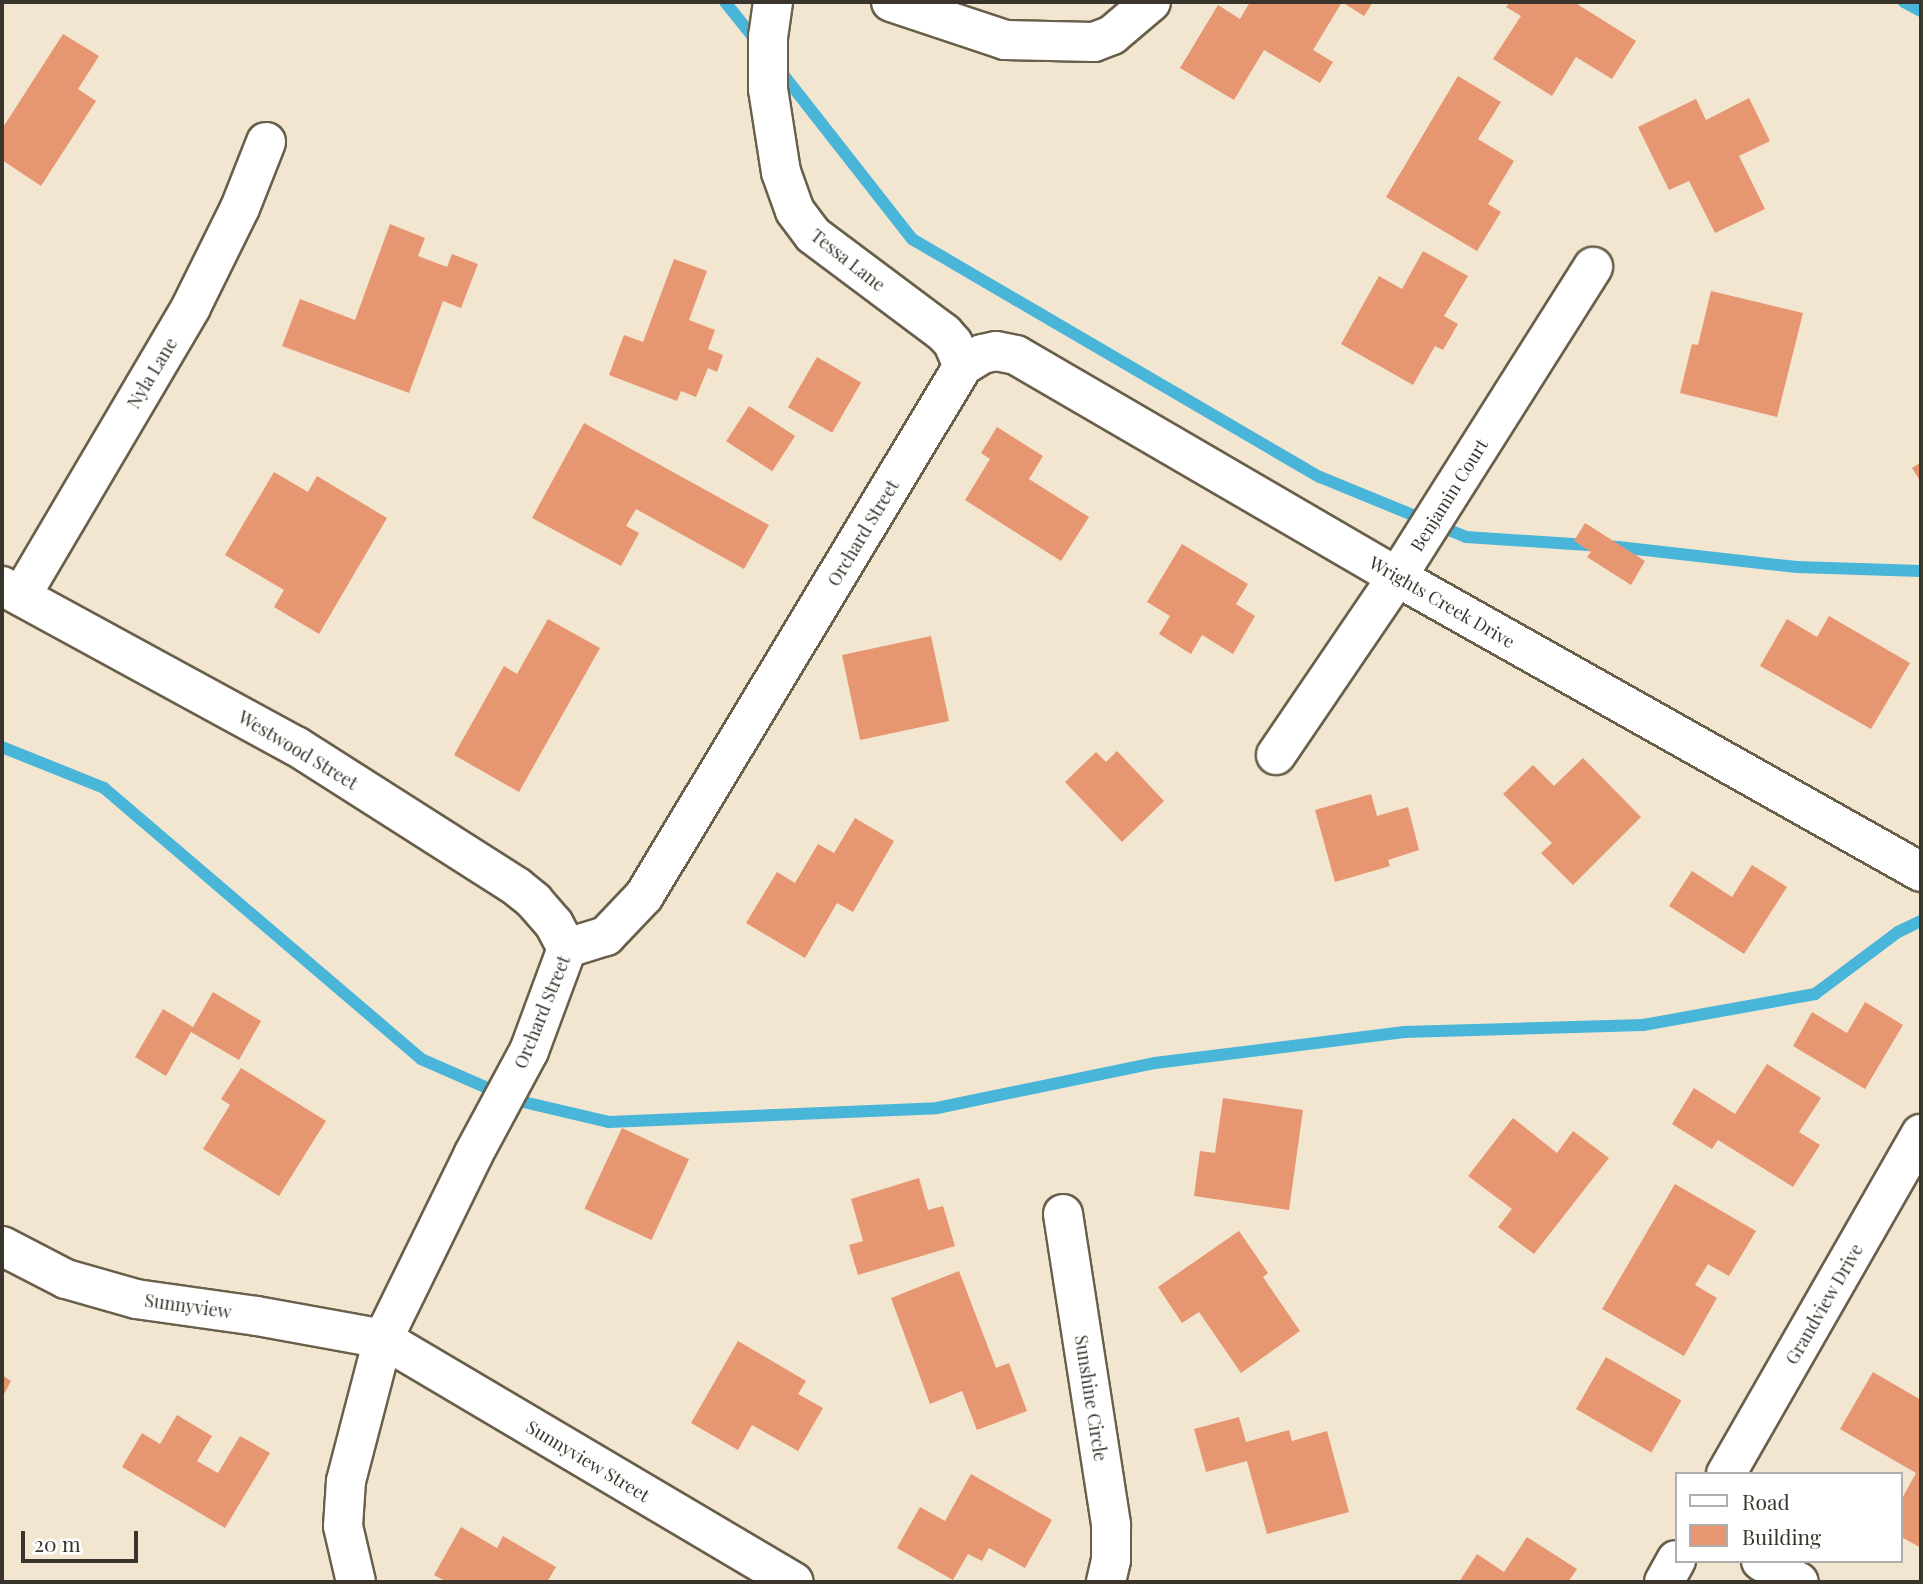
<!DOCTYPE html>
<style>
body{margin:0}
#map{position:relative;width:1923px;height:1584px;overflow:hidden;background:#f3e6d0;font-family:"Playfair Display",serif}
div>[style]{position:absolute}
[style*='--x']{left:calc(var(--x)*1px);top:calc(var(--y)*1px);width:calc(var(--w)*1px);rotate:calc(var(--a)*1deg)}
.stream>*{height:12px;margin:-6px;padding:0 6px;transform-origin:6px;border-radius:6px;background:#49b5d9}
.building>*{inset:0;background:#e79672;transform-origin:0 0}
.roads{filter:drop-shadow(2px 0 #695f4b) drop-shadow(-2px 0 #695f4b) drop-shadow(0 2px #695f4b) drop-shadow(0 -2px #695f4b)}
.minor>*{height:38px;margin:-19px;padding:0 19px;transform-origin:19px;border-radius:19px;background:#fff}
span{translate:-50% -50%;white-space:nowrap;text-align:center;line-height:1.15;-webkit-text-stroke:5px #fff;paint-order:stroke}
.street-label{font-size:18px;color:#39352c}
.frame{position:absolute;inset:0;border:4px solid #39352c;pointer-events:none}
.legend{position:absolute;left:1675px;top:1472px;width:228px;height:91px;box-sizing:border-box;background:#fff;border:2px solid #b0aeab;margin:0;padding:9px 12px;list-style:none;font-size:21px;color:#39352c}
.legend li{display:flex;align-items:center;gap:14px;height:35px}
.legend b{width:35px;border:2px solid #b0aeab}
.scale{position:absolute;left:21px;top:1531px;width:117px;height:32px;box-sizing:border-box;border:4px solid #39352c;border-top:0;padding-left:9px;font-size:21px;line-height:24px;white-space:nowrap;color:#39352c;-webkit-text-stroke:5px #fff;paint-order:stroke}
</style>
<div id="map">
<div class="stream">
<div style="--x:725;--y:2;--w:53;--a:51.2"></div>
<div style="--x:1904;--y:2;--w:19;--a:28"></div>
<div style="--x:778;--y:68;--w:217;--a:51.9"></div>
<div style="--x:912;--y:239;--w:472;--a:30.3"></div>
<div style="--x:1320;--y:477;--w:158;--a:22.3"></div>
<div style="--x:1466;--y:537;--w:152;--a:3.8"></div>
<div style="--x:1618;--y:547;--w:180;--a:6.4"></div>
<div style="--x:1797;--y:567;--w:124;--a:1.8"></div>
<div style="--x:2;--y:747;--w:110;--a:21.9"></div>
<div style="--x:104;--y:788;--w:417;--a:40.5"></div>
<div style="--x:421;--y:1059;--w:103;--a:23.6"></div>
<div style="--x:515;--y:1100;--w:97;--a:13.2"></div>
<div style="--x:609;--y:1122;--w:328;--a:-2.4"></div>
<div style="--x:937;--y:1108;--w:223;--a:-11.7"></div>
<div style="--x:1155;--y:1063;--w:251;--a:-7.1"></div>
<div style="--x:1404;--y:1032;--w:239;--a:-1.7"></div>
<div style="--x:1643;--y:1025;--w:175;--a:-10.2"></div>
<div style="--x:1815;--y:994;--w:104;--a:-36.8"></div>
<div style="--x:1898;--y:932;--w:25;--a:-26"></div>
</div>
<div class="building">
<div style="clip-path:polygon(1250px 2px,1373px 2px,1364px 16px,1342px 2px,1313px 50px,1333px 62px,1320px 83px,1264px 50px,1234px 100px,1180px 68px,1218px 5px,1240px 19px)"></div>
<div style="clip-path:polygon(1510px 2px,1574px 2px,1636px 41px,1612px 79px,1576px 57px,1552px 96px,1493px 59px,1521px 16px,1506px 7px)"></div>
<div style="clip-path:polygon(63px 34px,99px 56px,78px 89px,96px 101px,41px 186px,2px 160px,2px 129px)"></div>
<div style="clip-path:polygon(1458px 76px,1501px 102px,1478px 139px,1514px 161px,1488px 204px,1501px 212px,1477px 251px,1386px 197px)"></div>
<div style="clip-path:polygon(1749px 98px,1770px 141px,1739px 156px,1765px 209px,1715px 233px,1689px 181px,1669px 190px,1638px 127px,1696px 99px,1706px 120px)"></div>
<div style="clip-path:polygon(390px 224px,425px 238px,418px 256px,447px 267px,452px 254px,478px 264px,461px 308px,443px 301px,409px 393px,282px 346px,300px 299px,355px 320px)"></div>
<div style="clip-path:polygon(1423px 251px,1468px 276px,1444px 316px,1458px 324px,1443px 350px,1435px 346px,1413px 385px,1341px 344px,1379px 276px,1402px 289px)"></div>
<div style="clip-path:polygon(674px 259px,707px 271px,689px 320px,715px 330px,708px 349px,723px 355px,717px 372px,708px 368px,696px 397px,681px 391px,677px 401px,609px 375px,624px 335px,643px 342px)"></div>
<div style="clip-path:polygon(1711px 291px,1803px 313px,1777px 417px,1680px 393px,1692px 344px,1698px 345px)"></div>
<div style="left:817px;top:357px;width:51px;height:58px;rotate:30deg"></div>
<div style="left:749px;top:406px;width:55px;height:42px;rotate:33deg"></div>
<div style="clip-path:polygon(584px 423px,769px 525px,744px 569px,636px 509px,626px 526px,639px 533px,621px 566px,532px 518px)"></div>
<div style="clip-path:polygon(997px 427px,1043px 456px,1029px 479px,1089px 517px,1061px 561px,965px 500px,990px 459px,981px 453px)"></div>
<div style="clip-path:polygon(1921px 462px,1921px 482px,1912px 468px)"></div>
<div style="clip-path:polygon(274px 472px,308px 492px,317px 476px,387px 518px,319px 634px,274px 607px,284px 590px,225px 555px)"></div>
<div style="clip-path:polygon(1585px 523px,1645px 561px,1631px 585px,1587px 557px,1591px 552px,1574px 541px)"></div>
<div style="clip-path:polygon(1182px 544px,1248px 584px,1236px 604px,1255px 616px,1233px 654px,1202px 635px,1191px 654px,1159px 634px,1170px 616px,1147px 602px)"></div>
<div style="clip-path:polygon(1829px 616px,1910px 663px,1871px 729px,1760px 666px,1787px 619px,1817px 637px)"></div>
<div style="clip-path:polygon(548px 619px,600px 648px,519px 792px,454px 755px,504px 666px,517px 674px)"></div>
<div style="left:931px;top:636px;width:87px;height:91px;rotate:78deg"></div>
<div style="clip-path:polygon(1117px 751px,1164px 801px,1122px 842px,1065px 782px,1096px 752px,1106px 762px)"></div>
<div style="clip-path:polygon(1583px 758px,1641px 817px,1573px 885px,1541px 853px,1552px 843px,1503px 794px,1533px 765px,1554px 786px)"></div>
<div style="clip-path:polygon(1371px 794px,1377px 816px,1408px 807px,1419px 850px,1388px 860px,1390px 866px,1335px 882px,1315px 810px)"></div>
<div style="clip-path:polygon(855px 818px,894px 841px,853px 912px,837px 903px,805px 958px,746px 923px,777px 872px,795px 883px,818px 844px,834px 853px)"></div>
<div style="clip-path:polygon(1752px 865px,1787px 887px,1744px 954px,1669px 906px,1692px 871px,1732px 897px)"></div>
<div style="clip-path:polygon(213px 992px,261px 1021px,239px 1060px,191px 1032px,166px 1076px,135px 1057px,163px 1009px,193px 1027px)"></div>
<div style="clip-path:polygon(1865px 1002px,1903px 1025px,1865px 1089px,1793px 1046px,1812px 1012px,1847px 1033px)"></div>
<div style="clip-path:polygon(1767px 1064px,1821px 1098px,1799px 1132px,1820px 1145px,1793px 1187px,1718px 1140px,1712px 1149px,1672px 1124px,1694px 1088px,1735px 1114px)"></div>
<div style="clip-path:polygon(241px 1068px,326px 1121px,279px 1196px,203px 1149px,230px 1105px,221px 1099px)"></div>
<div style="clip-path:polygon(1223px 1098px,1303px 1110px,1289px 1210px,1194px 1196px,1200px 1151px,1215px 1153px)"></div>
<div style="clip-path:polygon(1513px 1118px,1557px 1153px,1573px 1131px,1609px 1158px,1534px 1254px,1498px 1227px,1512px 1209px,1468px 1176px)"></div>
<div style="left:622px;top:1128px;width:74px;height:89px;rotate:25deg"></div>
<div style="clip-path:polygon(919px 1178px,928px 1210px,943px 1206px,955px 1246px,858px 1275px,849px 1245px,863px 1241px,851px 1199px)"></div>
<div style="clip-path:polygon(1675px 1184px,1756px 1231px,1729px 1276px,1708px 1264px,1695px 1285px,1717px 1298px,1684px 1356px,1602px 1309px)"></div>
<div style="clip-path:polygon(1239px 1231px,1268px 1273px,1263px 1277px,1300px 1331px,1241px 1373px,1199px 1312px,1182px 1323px,1158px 1287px)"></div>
<div style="clip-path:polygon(959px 1271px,996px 1368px,1009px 1363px,1027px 1411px,977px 1430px,962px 1391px,930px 1404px,891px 1298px)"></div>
<div style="clip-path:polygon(738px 1341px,806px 1381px,798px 1394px,823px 1408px,798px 1451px,752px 1425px,738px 1450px,691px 1423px)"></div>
<div style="left:1606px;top:1357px;width:87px;height:60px;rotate:30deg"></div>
<div style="clip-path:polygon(1873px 1372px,1921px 1400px,1921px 1548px,1900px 1536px,1900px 1502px,1916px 1473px,1840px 1429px)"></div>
<div style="clip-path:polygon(2px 1375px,11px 1381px,2px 1398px)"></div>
<div style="clip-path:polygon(177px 1415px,212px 1436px,197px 1461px,218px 1473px,240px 1436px,270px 1453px,225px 1528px,122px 1467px,142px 1433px,160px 1444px)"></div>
<div style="clip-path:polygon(1239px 1417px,1246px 1442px,1289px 1430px,1292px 1441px,1327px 1431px,1349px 1512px,1267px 1534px,1247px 1461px,1206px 1472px,1194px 1429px)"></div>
<div style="clip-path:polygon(971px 1474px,1052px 1520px,1025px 1568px,989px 1548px,982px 1561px,968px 1554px,953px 1580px,897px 1548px,920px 1507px,945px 1521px)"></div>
<div style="clip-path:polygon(461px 1527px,497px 1548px,503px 1536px,556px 1567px,547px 1582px,447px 1582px,434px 1575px)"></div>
<div style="clip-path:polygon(1527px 1537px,1577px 1569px,1568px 1582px,1459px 1582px,1477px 1554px,1504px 1572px)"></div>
</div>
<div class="roads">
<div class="minor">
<div style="--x:773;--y:2;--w:34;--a:98"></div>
<div style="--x:768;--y:36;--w:53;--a:90"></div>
<div style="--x:768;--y:89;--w:84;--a:81.1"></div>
<div style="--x:781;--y:172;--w:41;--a:70.3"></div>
<div style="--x:795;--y:211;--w:30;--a:53"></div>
<div style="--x:813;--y:235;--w:164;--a:36.8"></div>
<div style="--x:944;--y:333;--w:13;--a:48"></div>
<div style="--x:953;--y:343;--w:25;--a:67"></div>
<div style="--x:891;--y:2;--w:120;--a:18.4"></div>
<div style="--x:1005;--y:40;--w:89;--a:1.3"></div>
<div style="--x:1094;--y:42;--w:19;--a:-21"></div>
<div style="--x:1112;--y:35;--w:51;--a:-40.2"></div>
<div style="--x:2;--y:586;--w:335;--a:28.6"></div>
<div style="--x:296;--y:746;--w:262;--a:32.5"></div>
<div style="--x:517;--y:887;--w:22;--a:39"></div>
<div style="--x:534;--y:901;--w:30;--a:49"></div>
<div style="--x:554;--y:924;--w:27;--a:62"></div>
<div style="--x:21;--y:596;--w:335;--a:-59.5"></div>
<div style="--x:191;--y:307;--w:110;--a:-63.7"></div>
<div style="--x:240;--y:208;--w:71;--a:-68.5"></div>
<div style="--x:1276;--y:755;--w:215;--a:-55.8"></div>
<div style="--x:1397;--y:577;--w:367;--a:-57.7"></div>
<div style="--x:1063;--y:1214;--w:315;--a:81.2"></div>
<div style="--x:1111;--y:1525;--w:35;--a:90"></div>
<div style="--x:1111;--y:1560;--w:23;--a:103"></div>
<div style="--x:2;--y:1246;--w:72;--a:27.3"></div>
<div style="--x:66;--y:1279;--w:73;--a:15.9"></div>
<div style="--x:136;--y:1299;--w:122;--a:8"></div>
<div style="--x:257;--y:1316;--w:128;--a:10.3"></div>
<div style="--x:383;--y:1339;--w:477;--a:30.6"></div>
<div style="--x:1726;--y:1474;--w:392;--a:-60.2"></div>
<div style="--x:1761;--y:1561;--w:43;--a:28.9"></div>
<div style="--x:356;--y:1582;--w:57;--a:-103.1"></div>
<div style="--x:343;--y:1526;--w:45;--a:-86.2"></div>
<div style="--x:346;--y:1481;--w:147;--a:-75.4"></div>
<div style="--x:383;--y:1339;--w:205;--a:-63.9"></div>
<div style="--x:473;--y:1155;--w:118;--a:-61.7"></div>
<div style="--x:529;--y:1051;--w:110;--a:-69.7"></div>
<div style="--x:567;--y:948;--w:41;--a:-17.1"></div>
<div style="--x:606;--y:936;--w:55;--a:-46.5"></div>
<div style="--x:644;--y:896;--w:619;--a:-58.96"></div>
<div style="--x:963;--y:366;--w:22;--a:-32"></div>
<div style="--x:982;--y:354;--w:14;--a:-12"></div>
<div style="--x:996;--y:351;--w:20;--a:11"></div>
<div style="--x:1016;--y:355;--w:441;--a:30.2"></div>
<div style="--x:1397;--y:577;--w:601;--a:29.38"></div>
<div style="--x:1664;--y:1582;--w:25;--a:-61"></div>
</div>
</div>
<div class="street-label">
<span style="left:848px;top:260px;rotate:38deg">Tessa Lane</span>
<span style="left:152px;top:373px;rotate:-59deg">Nyla Lane</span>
<span style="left:1449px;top:495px;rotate:-58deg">Benjamin Court</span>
<span style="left:863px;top:533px;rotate:-59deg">Orchard Street</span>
<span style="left:1442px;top:602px;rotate:30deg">Wrights Creek Drive</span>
<span style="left:298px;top:750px;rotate:31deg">Westwood Street</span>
<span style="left:542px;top:1012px;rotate:-68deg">Orchard Street</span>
<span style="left:1824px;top:1304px;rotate:-60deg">Grandview Drive</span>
<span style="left:188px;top:1306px;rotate:8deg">Sunnyview</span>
<span style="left:1091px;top:1398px;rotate:81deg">Sunshine Circle</span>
<span style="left:588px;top:1461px;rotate:31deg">Sunnyview Street</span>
</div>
<div class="frame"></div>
<ul class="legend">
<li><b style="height:9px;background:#fff"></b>Road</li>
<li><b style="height:19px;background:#e79672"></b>Building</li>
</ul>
<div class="scale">20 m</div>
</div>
